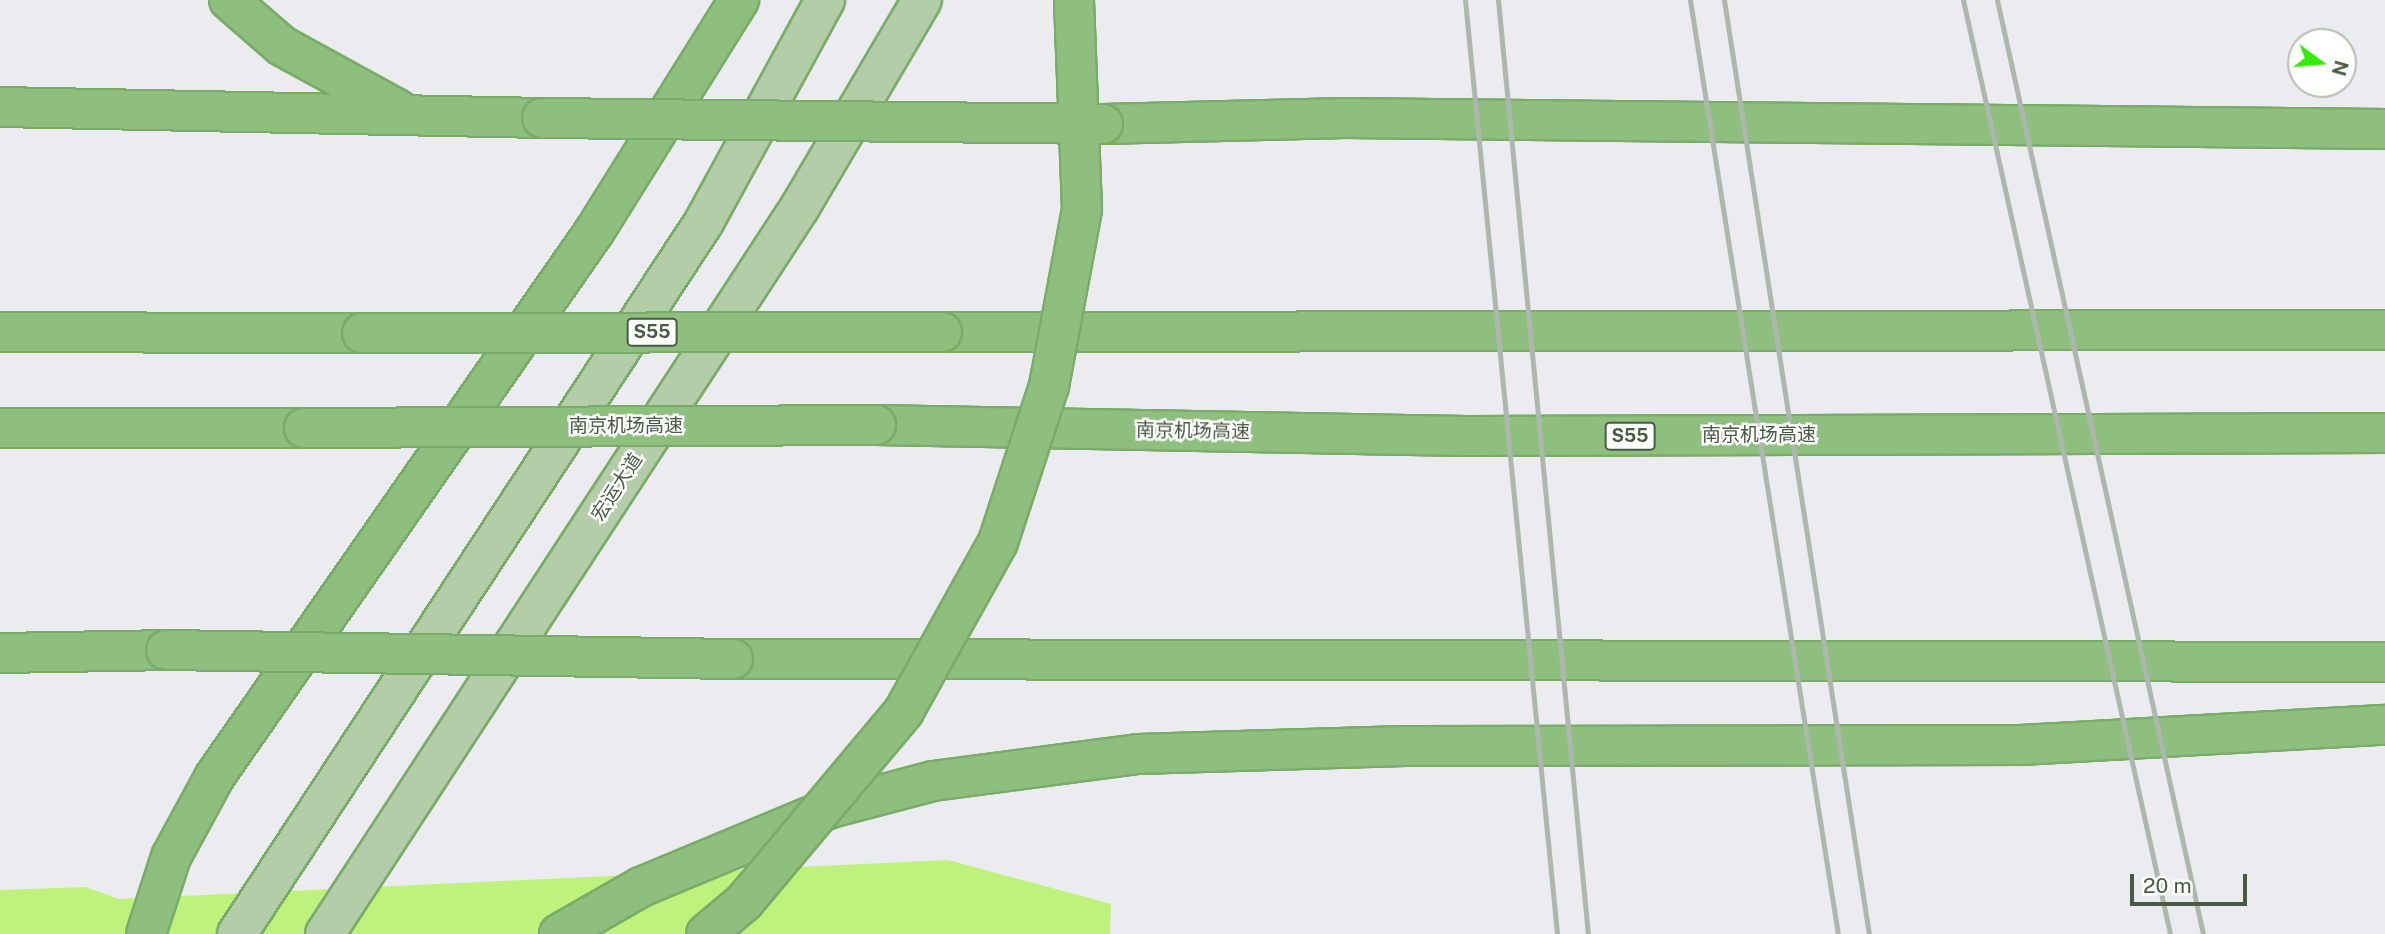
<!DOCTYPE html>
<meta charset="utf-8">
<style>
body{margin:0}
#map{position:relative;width:2385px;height:934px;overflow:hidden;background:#ecebef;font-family:"Public Sans","Noto Sans SC",sans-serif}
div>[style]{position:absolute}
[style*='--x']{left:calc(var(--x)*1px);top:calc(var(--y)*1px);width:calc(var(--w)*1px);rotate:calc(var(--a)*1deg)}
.water>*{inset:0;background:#bef27d}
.roads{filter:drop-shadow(2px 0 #79ab69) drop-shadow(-2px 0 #79ab69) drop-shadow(0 2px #79ab69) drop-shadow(0 -2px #79ab69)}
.major>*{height:38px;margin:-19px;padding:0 19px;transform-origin:19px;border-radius:19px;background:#b2cda8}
.highway>*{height:38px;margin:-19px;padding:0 19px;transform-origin:19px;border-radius:19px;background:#8ebf7e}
.rail>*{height:5px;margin:-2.5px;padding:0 2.5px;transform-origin:2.5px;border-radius:2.5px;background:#aeb7ad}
.bridges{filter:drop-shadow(2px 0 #79ab69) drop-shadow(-2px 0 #79ab69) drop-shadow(0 2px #79ab69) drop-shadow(0 -2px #79ab69)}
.highway-bridge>*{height:38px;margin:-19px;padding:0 19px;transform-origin:19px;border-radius:19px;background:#8ebf7e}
span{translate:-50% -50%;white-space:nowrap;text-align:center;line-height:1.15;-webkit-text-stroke:5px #fff;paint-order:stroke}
.shield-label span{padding:2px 5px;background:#fff;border:2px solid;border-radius:5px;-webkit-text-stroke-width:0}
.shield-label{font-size:18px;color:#495a42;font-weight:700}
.street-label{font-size:19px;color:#495a42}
.north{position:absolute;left:2287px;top:28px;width:70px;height:70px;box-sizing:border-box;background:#fff;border:2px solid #b6bdb3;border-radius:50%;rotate:106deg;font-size:19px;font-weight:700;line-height:28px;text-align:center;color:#495a42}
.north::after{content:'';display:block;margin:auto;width:24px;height:32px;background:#37e90b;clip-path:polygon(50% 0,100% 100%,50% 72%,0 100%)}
.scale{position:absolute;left:2130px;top:874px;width:117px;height:32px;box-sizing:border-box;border:4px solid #495a42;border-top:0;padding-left:9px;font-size:21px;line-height:24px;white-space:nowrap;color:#495a42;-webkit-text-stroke:5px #fff;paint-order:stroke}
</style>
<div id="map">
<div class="water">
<div style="clip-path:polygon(948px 860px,1111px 904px,1110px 934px,0 934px,0 890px,85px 887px,119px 899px)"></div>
</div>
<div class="roads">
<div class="major">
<div style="--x:237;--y:934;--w:851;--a:-56.74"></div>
<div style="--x:704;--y:222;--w:253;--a:-61.4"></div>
<div style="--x:325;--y:934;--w:868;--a:-56.84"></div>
<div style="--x:800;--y:207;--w:240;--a:-59.5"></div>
</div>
<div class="highway">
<div style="--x:229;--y:0;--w:70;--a:41"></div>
<div style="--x:282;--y:46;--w:133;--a:28.7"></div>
<div style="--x:0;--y:107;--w:542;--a:1.16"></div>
<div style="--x:1103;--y:124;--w:243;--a:-1.4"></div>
<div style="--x:1346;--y:118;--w:1039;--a:0.61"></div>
<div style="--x:0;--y:332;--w:362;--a:0.2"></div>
<div style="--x:942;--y:332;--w:1443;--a:-0.08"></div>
<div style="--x:876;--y:425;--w:590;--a:1.07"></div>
<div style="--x:1466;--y:436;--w:919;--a:-0.19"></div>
<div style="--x:0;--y:428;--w:304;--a:0"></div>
<div style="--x:0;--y:653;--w:166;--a:-1"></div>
<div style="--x:733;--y:659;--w:1652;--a:0.1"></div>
<div style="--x:146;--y:934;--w:81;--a:-72"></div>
<div style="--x:171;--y:857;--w:92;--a:-61.5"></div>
<div style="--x:215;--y:776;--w:663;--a:-55.14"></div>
<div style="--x:594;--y:232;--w:274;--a:-58"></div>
<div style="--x:559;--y:934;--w:95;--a:-29.8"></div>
<div style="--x:641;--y:887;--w:206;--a:-22.6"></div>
<div style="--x:831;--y:808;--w:106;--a:-14.8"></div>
<div style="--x:933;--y:781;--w:207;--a:-7.5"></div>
<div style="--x:1138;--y:754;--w:267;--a:-1.7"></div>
<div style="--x:1405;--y:746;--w:617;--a:-0.09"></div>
<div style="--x:2022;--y:745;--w:364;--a:-3.2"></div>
</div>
</div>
<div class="rail">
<div style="--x:1465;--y:0;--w:939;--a:84.37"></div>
<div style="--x:1498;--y:0;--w:938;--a:84.5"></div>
<div style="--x:1690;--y:0;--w:946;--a:81"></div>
<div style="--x:1724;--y:0;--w:945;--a:81.18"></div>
<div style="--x:1963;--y:0;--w:957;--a:77.5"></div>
<div style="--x:1997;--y:0;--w:956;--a:77.56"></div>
</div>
<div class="bridges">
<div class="highway-bridge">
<div style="--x:542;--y:118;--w:561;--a:0.61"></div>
<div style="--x:362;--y:333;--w:580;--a:-0.1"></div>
<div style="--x:304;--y:428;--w:572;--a:-0.3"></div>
<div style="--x:166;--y:650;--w:567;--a:0.91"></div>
<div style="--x:706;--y:934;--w:50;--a:-40.1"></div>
<div style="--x:744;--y:902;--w:249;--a:-50"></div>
<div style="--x:904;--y:711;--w:193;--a:-60.9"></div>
<div style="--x:998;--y:542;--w:164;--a:-71.9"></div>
<div style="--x:1049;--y:386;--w:180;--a:-79.4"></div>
<div style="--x:1082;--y:209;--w:209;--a:-92.2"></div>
</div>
</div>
<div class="shield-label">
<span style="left:652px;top:332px">S55</span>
<span style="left:1630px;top:436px">S55</span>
</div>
<div class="street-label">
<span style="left:626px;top:426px">南京机场高速</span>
<span style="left:1193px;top:431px;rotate:1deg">南京机场高速</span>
<span style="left:1759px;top:435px">南京机场高速</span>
<span style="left:617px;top:487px;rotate:-57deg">宏运大道</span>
</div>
<div class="north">N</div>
<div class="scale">20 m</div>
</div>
